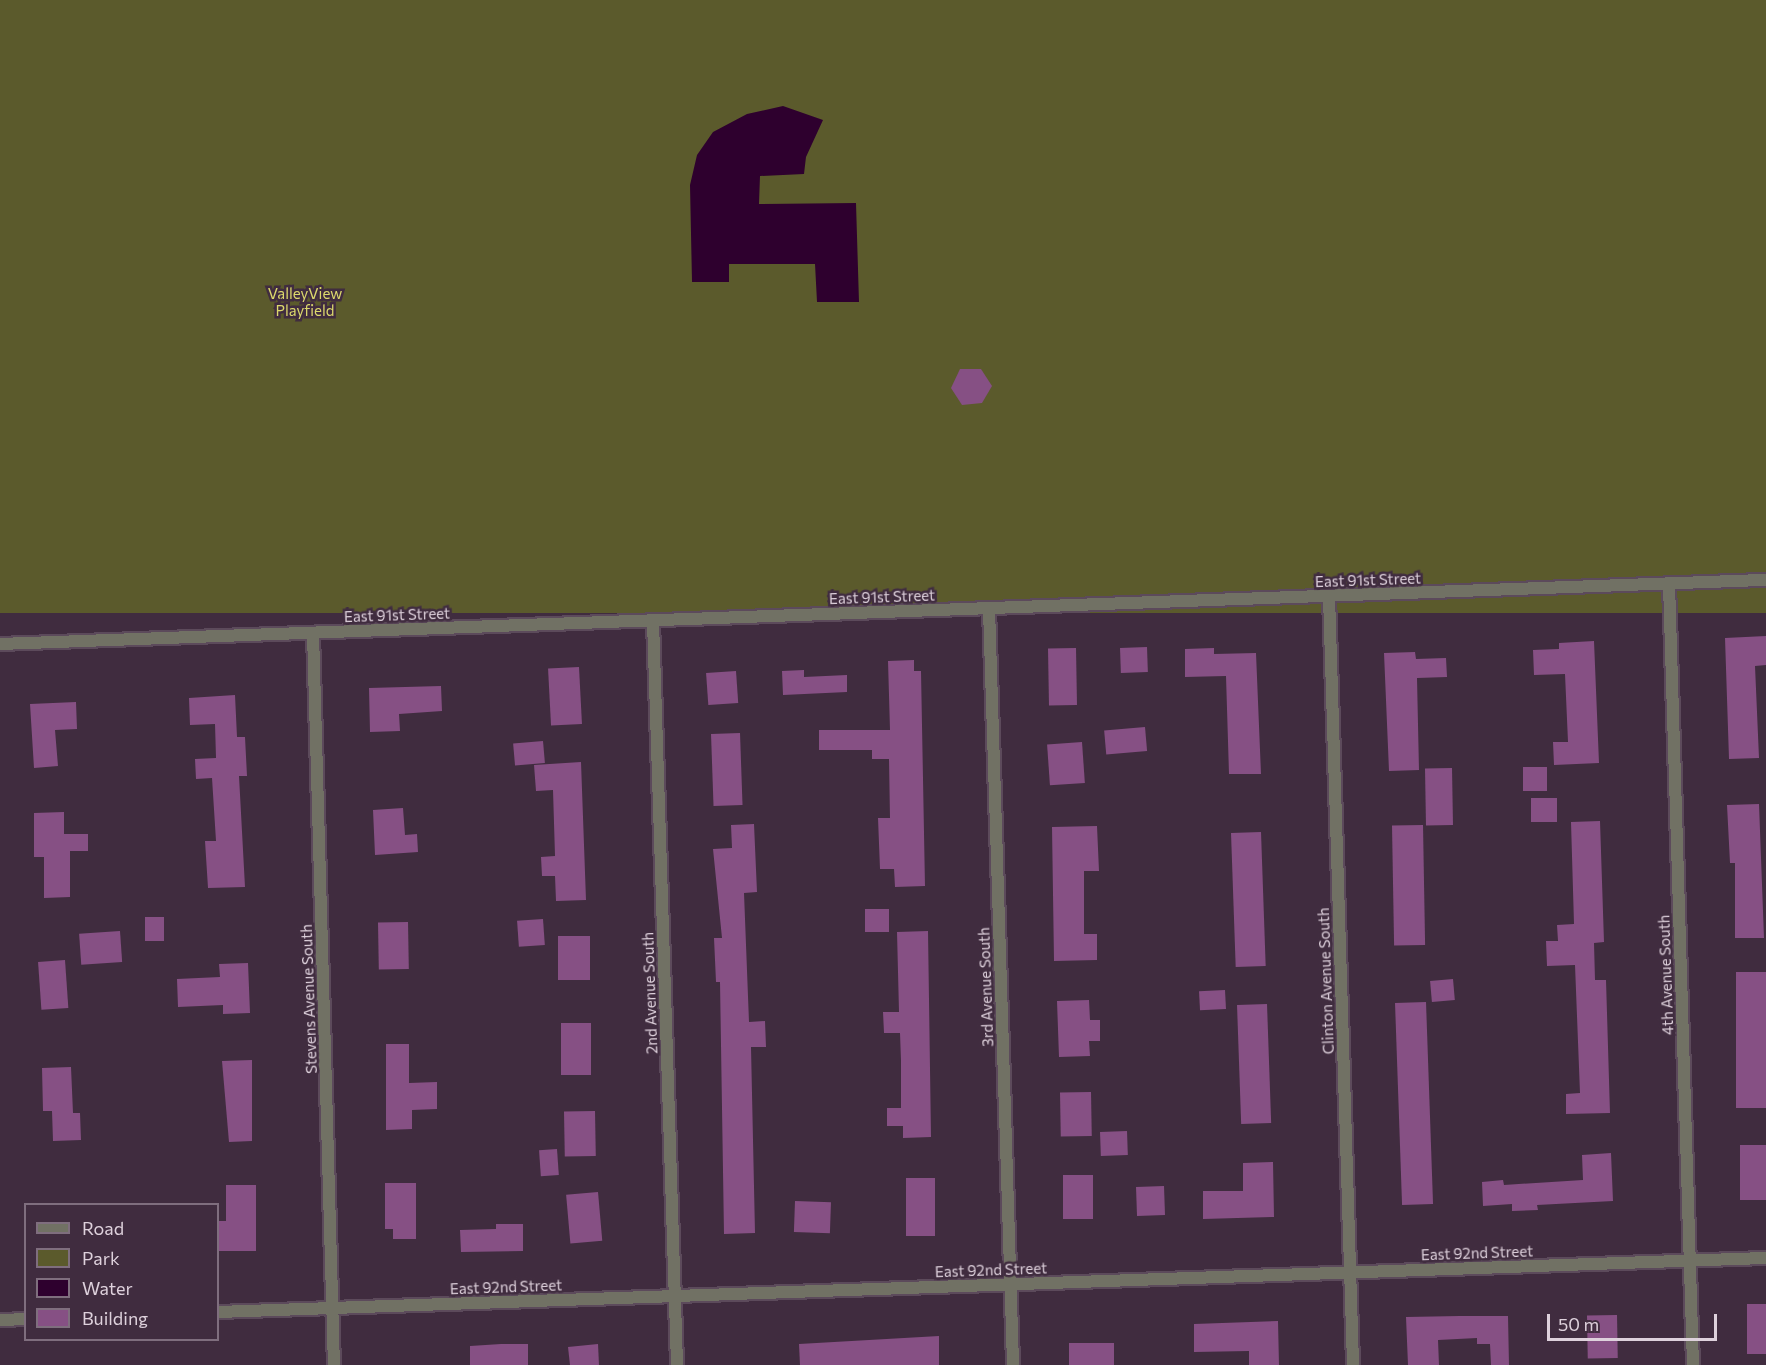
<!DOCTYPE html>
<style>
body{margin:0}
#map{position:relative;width:1766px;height:1365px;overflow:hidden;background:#402c3f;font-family:Commissioner,sans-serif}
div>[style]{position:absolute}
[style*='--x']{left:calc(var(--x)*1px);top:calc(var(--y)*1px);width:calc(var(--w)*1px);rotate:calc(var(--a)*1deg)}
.green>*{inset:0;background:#5b5a2c;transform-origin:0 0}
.water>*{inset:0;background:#2e002e}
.building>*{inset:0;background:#865084;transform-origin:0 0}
.roads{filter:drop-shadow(2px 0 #5c4a5b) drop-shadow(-2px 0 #5c4a5b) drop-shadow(0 2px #5c4a5b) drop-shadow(0 -2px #5c4a5b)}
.minor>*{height:12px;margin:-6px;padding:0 6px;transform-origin:6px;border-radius:6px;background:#717164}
span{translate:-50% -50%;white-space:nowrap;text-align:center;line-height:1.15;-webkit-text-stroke:5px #402c3f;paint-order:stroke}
.park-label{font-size:15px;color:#dcd96c}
.street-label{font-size:15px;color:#ded1dc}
.legend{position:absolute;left:24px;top:1203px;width:195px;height:138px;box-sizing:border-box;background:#402c3f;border:2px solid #7f6e7e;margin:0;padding:8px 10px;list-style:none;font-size:18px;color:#ded1dc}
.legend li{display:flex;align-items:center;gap:12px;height:30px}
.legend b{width:30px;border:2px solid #7f6e7e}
.scale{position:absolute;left:1547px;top:1314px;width:170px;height:27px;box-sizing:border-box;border:3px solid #ded1dc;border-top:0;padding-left:8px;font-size:18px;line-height:21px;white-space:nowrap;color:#ded1dc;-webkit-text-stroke:4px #402c3f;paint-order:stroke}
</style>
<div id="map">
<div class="green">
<div style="left:0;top:0;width:1766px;height:613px"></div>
</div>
<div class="water">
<div style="clip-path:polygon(783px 106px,823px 120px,806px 157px,804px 174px,760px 176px,759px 204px,856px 203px,859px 302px,817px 302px,815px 264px,729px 264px,729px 282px,692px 282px,690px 185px,697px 155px,713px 132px,747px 114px)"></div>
</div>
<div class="building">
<div style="clip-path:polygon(960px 369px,981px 369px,992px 386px,982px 403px,962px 405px,951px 388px)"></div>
<div style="clip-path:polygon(1766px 636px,1766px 665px,1755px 666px,1759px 758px,1729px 759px,1725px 638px)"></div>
<div style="clip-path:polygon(1594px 641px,1599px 763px,1554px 765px,1553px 742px,1568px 742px,1565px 674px,1534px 675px,1533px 650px,1559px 649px,1559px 643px)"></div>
<div style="left:1147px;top:647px;width:25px;height:27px;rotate:88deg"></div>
<div style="left:1076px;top:648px;width:57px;height:28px;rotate:89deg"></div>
<div style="clip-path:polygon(1214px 648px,1214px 654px,1256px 653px,1261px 774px,1229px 774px,1226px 676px,1185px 677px,1185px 649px)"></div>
<div style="clip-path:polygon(1415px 652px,1416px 659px,1446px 658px,1447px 677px,1417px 678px,1419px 770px,1389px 771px,1384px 653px)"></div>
<div style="clip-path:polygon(914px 660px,914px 671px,921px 671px,925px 886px,895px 887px,894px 869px,880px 869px,878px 818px,890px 818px,889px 759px,872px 759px,872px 750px,819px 750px,819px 730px,890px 730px,888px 661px)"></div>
<div style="left:579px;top:667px;width:57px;height:31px;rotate:87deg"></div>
<div style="clip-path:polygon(804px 670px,804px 677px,847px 675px,847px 692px,783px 695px,782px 671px)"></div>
<div style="left:736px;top:671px;width:32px;height:30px;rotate:86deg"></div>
<div style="clip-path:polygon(441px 686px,442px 711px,399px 714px,400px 731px,370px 732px,369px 688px)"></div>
<div style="clip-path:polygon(235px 695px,237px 737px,245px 737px,247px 776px,239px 776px,245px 887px,208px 888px,205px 841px,216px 841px,212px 778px,196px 779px,195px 759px,216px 758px,215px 724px,190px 725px,189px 698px)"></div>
<div style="clip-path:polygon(76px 702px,77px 729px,55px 730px,58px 766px,34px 768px,30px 704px)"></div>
<div style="left:1145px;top:727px;width:24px;height:41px;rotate:85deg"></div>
<div style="left:740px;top:733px;width:72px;height:29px;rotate:88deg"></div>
<div style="left:543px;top:741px;width:22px;height:30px;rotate:85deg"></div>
<div style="left:1082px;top:742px;width:41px;height:35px;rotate:86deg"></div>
<div style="clip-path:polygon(581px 762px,586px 900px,556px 901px,555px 876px,542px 876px,541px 857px,555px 856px,553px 790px,536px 791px,534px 765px)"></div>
<div style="left:1523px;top:767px;width:24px;height:24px"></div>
<div style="left:1452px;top:768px;width:57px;height:27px;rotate:89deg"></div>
<div style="left:1557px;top:798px;width:24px;height:26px;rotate:90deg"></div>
<div style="clip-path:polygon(1759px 804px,1764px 938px,1735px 938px,1735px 863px,1730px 863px,1727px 805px)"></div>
<div style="clip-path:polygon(403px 808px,405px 835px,417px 834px,418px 852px,375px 855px,373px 810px)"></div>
<div style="clip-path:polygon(64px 812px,64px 834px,88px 834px,88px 851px,70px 851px,70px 897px,44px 898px,44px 857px,34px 857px,34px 813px)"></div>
<div style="clip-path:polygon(1600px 821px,1604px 942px,1594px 943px,1595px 980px,1606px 980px,1610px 1113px,1566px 1114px,1566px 1094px,1580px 1093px,1575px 965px,1547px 966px,1546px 941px,1558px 941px,1557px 925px,1574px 924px,1571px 822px)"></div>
<div style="clip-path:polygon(754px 824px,757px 892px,744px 893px,749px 1022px,765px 1021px,766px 1047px,751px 1047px,755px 1233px,724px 1234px,720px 982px,716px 982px,714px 938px,722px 938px,713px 849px,732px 848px,731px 825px)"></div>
<div style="left:1423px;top:825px;width:120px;height:31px;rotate:89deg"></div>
<div style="clip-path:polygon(1097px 826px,1099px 871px,1084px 871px,1084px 934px,1097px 934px,1097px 960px,1054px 961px,1052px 827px)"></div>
<div style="left:1261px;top:832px;width:134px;height:30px;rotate:88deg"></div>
<div style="left:865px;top:909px;width:24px;height:23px"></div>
<div style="left:145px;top:917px;width:19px;height:24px"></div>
<div style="left:543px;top:919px;width:26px;height:26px;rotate:86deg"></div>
<div style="left:408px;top:922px;width:47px;height:30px;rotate:89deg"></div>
<div style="left:120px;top:931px;width:31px;height:41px;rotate:86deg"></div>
<div style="clip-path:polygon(928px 931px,931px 1137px,903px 1138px,903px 1126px,887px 1126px,887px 1108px,901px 1108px,901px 1061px,900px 1033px,884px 1033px,883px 1012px,899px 1012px,897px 932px)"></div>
<div style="left:558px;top:936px;width:32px;height:44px"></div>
<div style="left:65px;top:960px;width:48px;height:27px;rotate:86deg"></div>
<div style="clip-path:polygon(248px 963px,250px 1013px,223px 1014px,223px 1005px,178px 1007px,177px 979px,220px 977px,219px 964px)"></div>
<div style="left:1736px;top:972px;width:30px;height:136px"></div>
<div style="left:1453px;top:979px;width:21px;height:23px;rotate:85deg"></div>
<div style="left:1225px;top:990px;width:19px;height:26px;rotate:87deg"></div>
<div style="clip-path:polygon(1089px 1000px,1090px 1020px,1100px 1020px,1100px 1041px,1089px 1041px,1090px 1056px,1059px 1057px,1057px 1001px)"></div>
<div style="left:1426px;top:1002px;width:202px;height:31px;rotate:88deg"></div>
<div style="left:1267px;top:1004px;width:119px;height:30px;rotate:88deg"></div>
<div style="left:561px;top:1023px;width:30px;height:52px"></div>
<div style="clip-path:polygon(386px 1044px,409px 1044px,409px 1083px,437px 1082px,437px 1109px,412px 1110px,412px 1129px,386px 1130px)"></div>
<div style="clip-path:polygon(252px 1060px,252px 1141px,229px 1142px,222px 1061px)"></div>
<div style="clip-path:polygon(71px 1067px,73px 1113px,80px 1113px,81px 1140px,53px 1141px,52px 1111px,43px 1111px,42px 1068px)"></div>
<div style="left:1091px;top:1092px;width:44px;height:31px;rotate:89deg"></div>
<div style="left:595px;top:1111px;width:45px;height:31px;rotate:89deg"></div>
<div style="left:1127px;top:1131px;width:24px;height:27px;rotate:88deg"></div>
<div style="left:1766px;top:1145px;width:55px;height:26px;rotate:90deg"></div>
<div style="left:557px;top:1149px;width:26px;height:18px;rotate:86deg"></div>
<div style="clip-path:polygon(1611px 1153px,1613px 1201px,1537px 1205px,1538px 1210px,1512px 1211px,1512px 1204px,1483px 1206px,1482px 1182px,1503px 1180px,1504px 1185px,1583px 1180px,1582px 1155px)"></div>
<div style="clip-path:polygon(1273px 1162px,1274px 1217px,1203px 1219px,1203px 1191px,1243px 1191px,1243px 1163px)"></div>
<div style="left:1063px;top:1175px;width:30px;height:44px"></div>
<div style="left:906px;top:1178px;width:29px;height:58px"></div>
<div style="clip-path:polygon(385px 1183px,416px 1183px,416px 1239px,393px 1239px,393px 1229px,385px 1229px)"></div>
<div style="clip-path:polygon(226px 1185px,256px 1185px,256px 1251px,218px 1251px,218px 1221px,226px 1221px)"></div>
<div style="left:1164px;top:1186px;width:29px;height:28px;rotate:88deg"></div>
<div style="left:598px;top:1192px;width:49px;height:32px;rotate:85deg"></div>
<div style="left:795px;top:1201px;width:36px;height:31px;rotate:2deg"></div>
<div style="clip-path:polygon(496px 1224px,523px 1224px,523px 1251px,461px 1252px,460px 1230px,496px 1229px)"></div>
<div style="left:1766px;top:1304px;width:50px;height:19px;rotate:90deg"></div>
<div style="left:1617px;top:1315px;width:43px;height:30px;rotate:89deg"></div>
<div style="clip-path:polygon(1460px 1316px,1508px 1316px,1509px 1365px,1491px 1365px,1490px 1344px,1477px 1344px,1477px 1338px,1438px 1340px,1439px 1365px,1408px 1365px,1406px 1317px)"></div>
<div style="clip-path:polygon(1278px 1321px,1279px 1365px,1249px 1365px,1249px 1351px,1194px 1352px,1194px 1324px)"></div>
<div style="clip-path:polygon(939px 1336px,939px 1365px,800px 1365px,799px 1344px)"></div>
<div style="left:1069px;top:1343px;width:45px;height:22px"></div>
<div style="clip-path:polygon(501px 1344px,528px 1344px,528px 1365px,470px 1365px,470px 1346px)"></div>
<div style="clip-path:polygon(598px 1344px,599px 1365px,570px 1365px,568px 1347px)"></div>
</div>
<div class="roads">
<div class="minor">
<div style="--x:1669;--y:584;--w:781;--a:88.24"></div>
<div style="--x:1329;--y:596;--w:769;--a:88.21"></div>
<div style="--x:989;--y:608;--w:757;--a:88.18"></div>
<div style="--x:653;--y:621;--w:744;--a:88.15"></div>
<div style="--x:313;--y:633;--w:732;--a:88.36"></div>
<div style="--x:0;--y:644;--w:1767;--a:-2.08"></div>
<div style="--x:218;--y:1312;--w:1549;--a:-2"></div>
<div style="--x:0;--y:1320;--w:26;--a:-2"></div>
</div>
</div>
<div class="park-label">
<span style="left:305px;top:302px">ValleyView<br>Playfield</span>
</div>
<div class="street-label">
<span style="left:1368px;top:580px;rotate:-2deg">East 91st Street</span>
<span style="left:882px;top:597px;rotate:-2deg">East 91st Street</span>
<span style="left:397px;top:615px;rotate:-2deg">East 91st Street</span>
<span style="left:1666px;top:975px;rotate:-92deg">4th Avenue South</span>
<span style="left:1326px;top:981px;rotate:-92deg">Clinton Avenue South</span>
<span style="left:986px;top:987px;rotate:-92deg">3rd Avenue South</span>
<span style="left:650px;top:993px;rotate:-92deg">2nd Avenue South</span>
<span style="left:309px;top:999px;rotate:-92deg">Stevens Avenue South</span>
<span style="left:1477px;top:1253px;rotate:-2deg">East 92nd Street</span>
<span style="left:991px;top:1270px;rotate:-2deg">East 92nd Street</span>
<span style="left:506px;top:1287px;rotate:-2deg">East 92nd Street</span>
</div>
<ul class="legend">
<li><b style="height:8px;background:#717164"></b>Road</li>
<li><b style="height:16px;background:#5b5a2c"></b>Park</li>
<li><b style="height:16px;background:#2e002e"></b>Water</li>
<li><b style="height:16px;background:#865084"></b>Building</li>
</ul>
<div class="scale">50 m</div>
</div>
